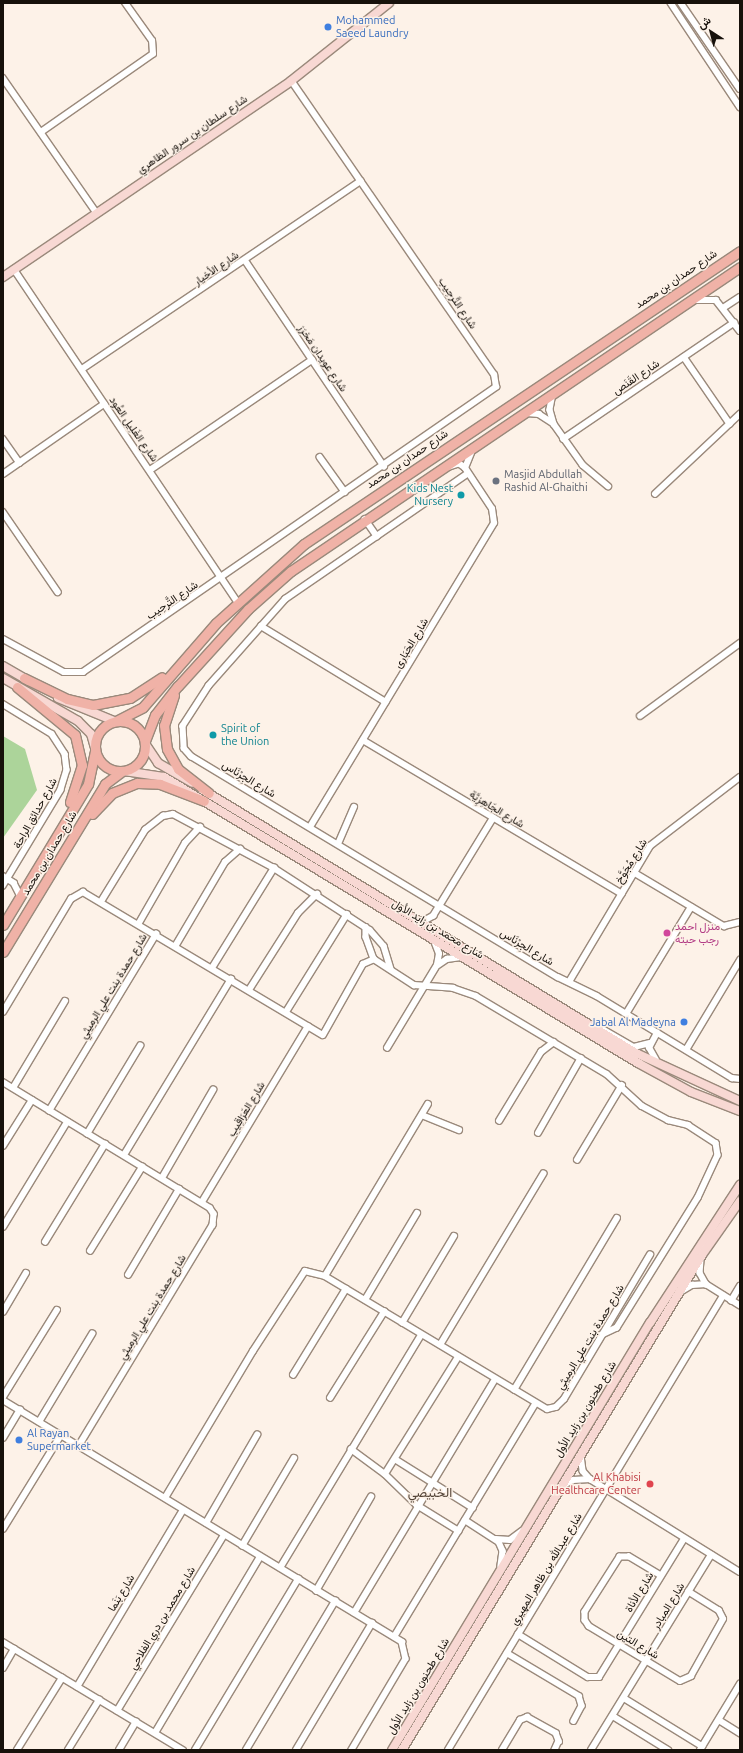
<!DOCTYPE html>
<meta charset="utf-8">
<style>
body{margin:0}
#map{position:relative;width:743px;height:1753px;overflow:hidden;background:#fdf2e8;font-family:Ubuntu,Vazirmatn,sans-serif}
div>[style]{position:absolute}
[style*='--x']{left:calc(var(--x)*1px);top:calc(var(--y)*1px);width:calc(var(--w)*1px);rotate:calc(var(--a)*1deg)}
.green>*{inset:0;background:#acd49a}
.roads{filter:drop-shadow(1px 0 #9a897b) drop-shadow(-1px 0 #9a897b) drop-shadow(0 1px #9a897b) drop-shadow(0 -1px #9a897b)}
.street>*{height:5.5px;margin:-2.75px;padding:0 2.75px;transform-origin:2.75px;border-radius:2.75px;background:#fff}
.secondary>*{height:8px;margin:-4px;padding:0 4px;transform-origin:4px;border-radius:4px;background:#f8d8d3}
.primary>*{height:9px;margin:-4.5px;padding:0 4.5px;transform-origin:4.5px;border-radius:4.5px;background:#f0b2a7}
.primary>.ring{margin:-4.5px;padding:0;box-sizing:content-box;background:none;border:9px solid #f0b2a7;border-radius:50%}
.dots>*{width:11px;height:11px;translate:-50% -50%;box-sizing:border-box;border:2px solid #fdf2e8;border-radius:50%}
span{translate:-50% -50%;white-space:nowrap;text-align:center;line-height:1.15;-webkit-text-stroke:3px #fdf2e8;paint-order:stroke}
.shop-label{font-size:11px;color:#366cbe}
.left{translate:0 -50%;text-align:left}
.right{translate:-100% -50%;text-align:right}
.street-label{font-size:11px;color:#17110b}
.worship-label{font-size:11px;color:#5b616d}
.culture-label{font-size:11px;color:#0d838f}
.hotel-label{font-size:11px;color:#b23c85}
.health-label{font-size:11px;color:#be3a42}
.quarter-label{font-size:13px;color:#544538}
.frame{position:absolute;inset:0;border:4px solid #17110b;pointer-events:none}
.north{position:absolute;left:691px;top:12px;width:40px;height:40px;-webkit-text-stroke:3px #fdf2e8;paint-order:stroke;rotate:324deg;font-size:11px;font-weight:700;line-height:16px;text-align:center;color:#17110b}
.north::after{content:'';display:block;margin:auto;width:14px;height:18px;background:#17110b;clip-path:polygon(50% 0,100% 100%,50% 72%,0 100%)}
</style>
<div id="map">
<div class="green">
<div style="clip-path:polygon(3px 736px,25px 749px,37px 790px,3px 838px)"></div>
</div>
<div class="roads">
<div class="street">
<div style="--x:671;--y:3;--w:125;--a:56.4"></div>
<div style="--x:681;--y:3;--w:104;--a:55.5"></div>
<div style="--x:3;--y:78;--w:163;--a:55.2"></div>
<div style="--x:41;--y:132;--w:136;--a:-34.9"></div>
<div style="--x:153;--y:54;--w:13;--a:-94"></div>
<div style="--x:152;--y:41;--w:47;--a:-125.4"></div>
<div style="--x:245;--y:260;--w:249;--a:56"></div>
<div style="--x:14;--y:269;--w:400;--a:56.1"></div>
<div style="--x:694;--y:300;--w:22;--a:0"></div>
<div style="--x:716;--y:300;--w:39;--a:52"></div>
<div style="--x:723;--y:308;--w:20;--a:-33"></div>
<div style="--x:684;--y:357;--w:81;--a:55.5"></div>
<div style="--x:82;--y:369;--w:336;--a:-34"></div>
<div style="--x:553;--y:394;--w:16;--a:101"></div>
<div style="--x:550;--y:410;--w:15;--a:74"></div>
<div style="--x:554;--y:424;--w:50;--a:54.7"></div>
<div style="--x:583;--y:465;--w:33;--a:40"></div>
<div style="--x:527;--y:413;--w:12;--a:5"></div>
<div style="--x:539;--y:414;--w:17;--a:33"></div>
<div style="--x:3;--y:439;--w:29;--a:55"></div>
<div style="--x:563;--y:439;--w:207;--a:-34.2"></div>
<div style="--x:320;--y:457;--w:43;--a:54.5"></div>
<div style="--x:465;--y:468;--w:16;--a:-68"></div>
<div style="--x:150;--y:470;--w:196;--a:-34.2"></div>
<div style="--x:3;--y:474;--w:123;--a:-34.7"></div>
<div style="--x:468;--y:474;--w:221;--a:145.5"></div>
<div style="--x:286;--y:599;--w:116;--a:131.5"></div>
<div style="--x:209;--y:686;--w:48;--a:123"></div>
<div style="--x:183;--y:726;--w:22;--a:87"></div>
<div style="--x:184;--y:748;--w:11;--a:49"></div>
<div style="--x:191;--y:756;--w:428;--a:31.1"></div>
<div style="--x:558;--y:977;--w:43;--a:26"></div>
<div style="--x:597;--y:996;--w:158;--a:31.3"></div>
<div style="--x:732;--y:1078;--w:8;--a:7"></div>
<div style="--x:655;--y:494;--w:117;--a:-43.3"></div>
<div style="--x:3;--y:512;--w:97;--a:55.5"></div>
<div style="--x:365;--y:519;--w:21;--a:55"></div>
<div style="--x:261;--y:626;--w:146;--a:31.3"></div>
<div style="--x:3;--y:639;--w:69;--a:28.4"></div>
<div style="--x:64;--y:672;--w:19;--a:0"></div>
<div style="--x:83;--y:672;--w:502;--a:-34.61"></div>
<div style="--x:496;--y:387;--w:12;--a:-99"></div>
<div style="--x:494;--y:375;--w:357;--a:-124.6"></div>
<div style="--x:3;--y:704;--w:57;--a:31.5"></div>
<div style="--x:52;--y:734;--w:24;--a:57"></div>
<div style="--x:65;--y:754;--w:16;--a:83"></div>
<div style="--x:67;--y:770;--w:21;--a:107"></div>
<div style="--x:61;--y:790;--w:112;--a:121.1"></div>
<div style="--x:640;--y:716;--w:124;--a:-36.1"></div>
<div style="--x:363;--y:740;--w:301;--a:30.7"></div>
<div style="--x:310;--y:827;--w:355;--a:-58.8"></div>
<div style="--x:494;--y:523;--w:14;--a:-98"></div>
<div style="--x:492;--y:509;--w:49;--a:-123.4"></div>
<div style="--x:465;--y:468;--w:7;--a:-146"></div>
<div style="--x:459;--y:464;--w:9;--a:162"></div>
<div style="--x:338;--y:844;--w:40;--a:-66.6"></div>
<div style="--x:635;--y:873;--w:104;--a:30.8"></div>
<div style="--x:724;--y:926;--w:16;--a:-14"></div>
<div style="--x:3;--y:876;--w:13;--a:32"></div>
<div style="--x:14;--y:883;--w:13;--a:63"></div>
<div style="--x:102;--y:900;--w:82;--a:-58.4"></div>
<div style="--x:145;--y:830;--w:23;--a:-38"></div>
<div style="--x:163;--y:816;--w:10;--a:-11"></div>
<div style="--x:173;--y:814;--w:115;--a:28.1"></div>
<div style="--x:274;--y:868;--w:114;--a:32.9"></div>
<div style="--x:370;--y:930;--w:21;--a:49"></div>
<div style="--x:384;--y:946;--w:24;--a:73"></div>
<div style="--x:422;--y:922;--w:13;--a:-29"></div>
<div style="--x:433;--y:916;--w:115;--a:-58.5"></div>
<div style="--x:139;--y:923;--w:92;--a:-60.1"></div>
<div style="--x:185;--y:843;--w:22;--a:-47"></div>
<div style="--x:366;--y:927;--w:10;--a:90"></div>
<div style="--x:366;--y:937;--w:23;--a:70"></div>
<div style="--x:374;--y:959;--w:48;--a:33"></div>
<div style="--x:414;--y:985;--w:39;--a:4"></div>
<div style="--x:453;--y:988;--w:24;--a:19"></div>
<div style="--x:476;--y:996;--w:152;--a:30.8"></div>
<div style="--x:607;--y:1074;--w:47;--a:42.4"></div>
<div style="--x:642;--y:1106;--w:30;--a:28"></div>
<div style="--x:668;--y:1120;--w:21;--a:14"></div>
<div style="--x:688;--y:1125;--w:33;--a:33"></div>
<div style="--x:716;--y:1143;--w:12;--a:81"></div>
<div style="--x:718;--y:1155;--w:47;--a:114.9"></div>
<div style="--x:698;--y:1198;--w:153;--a:121.9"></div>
<div style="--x:617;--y:1328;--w:17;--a:155"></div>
<div style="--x:176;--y:945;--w:96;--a:-59.4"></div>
<div style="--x:225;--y:862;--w:20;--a:-41"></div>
<div style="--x:438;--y:965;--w:11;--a:-34"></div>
<div style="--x:447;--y:959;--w:14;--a:-8"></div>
<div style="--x:212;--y:968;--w:118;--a:-58.2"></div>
<div style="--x:569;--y:982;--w:158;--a:-59.2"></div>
<div style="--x:650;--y:846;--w:113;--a:-37.5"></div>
<div style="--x:249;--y:990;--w:91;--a:-57.5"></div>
<div style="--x:298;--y:913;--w:27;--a:-45"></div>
<div style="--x:3;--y:1012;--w:132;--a:-59"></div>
<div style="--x:71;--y:899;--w:14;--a:-30"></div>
<div style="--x:83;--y:892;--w:279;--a:30.8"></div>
<div style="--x:323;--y:1035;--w:81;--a:-60.6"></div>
<div style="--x:363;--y:964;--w:12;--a:-24"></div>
<div style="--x:286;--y:1012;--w:115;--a:-58.1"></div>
<div style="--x:626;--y:1014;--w:125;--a:-58.7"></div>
<div style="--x:604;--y:1030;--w:34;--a:30"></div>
<div style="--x:634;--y:1047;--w:16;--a:-14"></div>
<div style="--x:387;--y:1048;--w:97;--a:-58.9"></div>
<div style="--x:437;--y:965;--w:11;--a:-80"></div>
<div style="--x:439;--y:954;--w:14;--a:-111"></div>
<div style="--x:686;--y:1050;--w:105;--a:-59"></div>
<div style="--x:656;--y:1060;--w:14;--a:-120"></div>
<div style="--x:649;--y:1048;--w:17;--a:-62"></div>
<div style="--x:3;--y:1082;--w:242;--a:31.3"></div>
<div style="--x:210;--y:1208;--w:7;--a:56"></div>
<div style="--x:214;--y:1214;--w:11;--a:95"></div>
<div style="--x:213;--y:1225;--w:258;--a:121.2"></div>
<div style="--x:13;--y:1088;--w:101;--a:-59.1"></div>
<div style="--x:49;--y:1111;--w:207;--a:-58.8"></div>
<div style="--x:422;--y:1115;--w:40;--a:22"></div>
<div style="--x:499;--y:1121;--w:81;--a:-58.7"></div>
<div style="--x:541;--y:1052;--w:16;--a:-38"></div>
<div style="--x:538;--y:1133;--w:86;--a:-60.2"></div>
<div style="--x:87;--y:1134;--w:103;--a:-58.9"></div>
<div style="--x:3;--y:1146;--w:54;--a:-57.8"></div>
<div style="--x:124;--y:1155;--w:206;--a:-58.7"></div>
<div style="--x:577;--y:1160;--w:87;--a:-59"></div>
<div style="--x:162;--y:1178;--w:102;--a:-59.9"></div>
<div style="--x:202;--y:1202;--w:205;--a:-58.9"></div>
<div style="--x:3;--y:1227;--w:123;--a:-58.6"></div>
<div style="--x:45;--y:1242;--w:115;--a:-58.5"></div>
<div style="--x:90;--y:1251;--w:99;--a:-58.2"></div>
<div style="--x:701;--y:1260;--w:13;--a:94"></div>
<div style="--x:700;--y:1273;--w:13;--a:61"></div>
<div style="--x:706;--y:1284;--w:40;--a:32"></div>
<div style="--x:128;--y:1275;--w:100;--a:-59.3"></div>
<div style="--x:325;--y:1276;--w:200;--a:-59.1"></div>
<div style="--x:682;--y:1291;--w:12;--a:-31"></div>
<div style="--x:692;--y:1285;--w:14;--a:-4"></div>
<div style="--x:365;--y:1300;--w:101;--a:-59.1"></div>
<div style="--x:731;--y:1301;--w:17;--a:-59"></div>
<div style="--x:3;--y:1312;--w:45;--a:-59.5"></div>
<div style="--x:402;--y:1323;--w:101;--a:-59.1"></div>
<div style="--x:440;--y:1345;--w:200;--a:-58.9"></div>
<div style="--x:293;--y:1375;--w:101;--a:-58.4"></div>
<div style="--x:514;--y:1390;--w:200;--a:-59.1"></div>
<div style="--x:3;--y:1397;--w:102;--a:-58.2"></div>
<div style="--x:330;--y:1398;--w:102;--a:-57.9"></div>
<div style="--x:3;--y:1400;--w:467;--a:31.2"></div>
<div style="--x:402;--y:1642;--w:17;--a:77"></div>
<div style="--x:406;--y:1659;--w:106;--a:120.7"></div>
<div style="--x:39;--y:1422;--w:103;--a:-58.9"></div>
<div style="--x:3;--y:1438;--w:33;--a:-59"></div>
<div style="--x:351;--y:1449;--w:42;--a:36.3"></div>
<div style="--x:385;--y:1474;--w:45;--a:44.1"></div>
<div style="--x:417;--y:1505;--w:49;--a:31.8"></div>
<div style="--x:581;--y:1456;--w:15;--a:82"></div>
<div style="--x:583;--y:1471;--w:11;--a:49"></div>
<div style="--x:590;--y:1479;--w:176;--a:31.8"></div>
<div style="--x:395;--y:1459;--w:92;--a:32.1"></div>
<div style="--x:385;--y:1474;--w:138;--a:-58"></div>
<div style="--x:564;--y:1485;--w:10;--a:-29"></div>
<div style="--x:573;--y:1480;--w:17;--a:-3"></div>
<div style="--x:165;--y:1498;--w:171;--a:-59.1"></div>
<div style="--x:253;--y:1351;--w:95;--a:-57"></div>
<div style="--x:305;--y:1271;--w:21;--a:14"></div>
<div style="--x:325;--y:1276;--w:259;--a:30.9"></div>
<div style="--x:547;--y:1409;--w:9;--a:-13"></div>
<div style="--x:556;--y:1407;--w:11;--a:-45"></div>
<div style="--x:564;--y:1399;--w:168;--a:-59.2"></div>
<div style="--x:465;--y:1520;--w:40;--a:32.9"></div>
<div style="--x:499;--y:1542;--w:10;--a:66"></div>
<div style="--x:503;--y:1551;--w:15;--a:98"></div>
<div style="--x:206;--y:1523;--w:102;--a:-59.9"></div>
<div style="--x:3;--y:1529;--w:110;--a:-58.3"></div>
<div style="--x:496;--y:1539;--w:14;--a:4"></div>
<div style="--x:510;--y:1540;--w:15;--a:-37"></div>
<div style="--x:242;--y:1546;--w:102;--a:-59.4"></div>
<div style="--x:280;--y:1568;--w:272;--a:-58.8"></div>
<div style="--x:661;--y:1576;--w:37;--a:-149"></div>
<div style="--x:629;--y:1557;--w:9;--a:180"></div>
<div style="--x:620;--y:1557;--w:65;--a:122.5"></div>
<div style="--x:585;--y:1612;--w:8;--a:90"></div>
<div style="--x:585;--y:1620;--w:7;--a:56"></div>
<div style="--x:589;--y:1626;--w:106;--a:31.1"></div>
<div style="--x:680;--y:1681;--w:12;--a:-24"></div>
<div style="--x:691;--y:1676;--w:65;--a:-60.7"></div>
<div style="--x:723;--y:1619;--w:9;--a:-117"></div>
<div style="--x:719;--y:1611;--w:36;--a:-148"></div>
<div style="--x:316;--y:1591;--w:109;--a:-59.7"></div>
<div style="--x:354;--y:1613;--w:273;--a:-58.9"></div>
<div style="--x:518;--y:1634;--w:82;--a:31.6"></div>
<div style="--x:588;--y:1677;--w:11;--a:0"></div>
<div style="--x:599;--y:1677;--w:162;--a:-58.4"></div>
<div style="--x:394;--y:1637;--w:272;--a:-58.8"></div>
<div style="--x:3;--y:1642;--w:210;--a:31"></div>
<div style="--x:507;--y:1653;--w:84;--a:30.8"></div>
<div style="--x:579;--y:1696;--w:10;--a:73"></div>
<div style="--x:582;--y:1706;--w:17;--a:118"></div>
<div style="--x:3;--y:1668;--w:22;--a:-60"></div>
<div style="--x:77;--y:1687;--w:206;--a:-59.1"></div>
<div style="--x:624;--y:1698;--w:92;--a:31.6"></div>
<div style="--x:117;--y:1711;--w:206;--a:-58.7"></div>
<div style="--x:613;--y:1716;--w:65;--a:31.7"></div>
<div style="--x:719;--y:1720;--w:25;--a:32"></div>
<div style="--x:155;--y:1733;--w:205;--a:-59.2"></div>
<div style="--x:17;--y:1750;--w:85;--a:-58"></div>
<div style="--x:68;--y:1750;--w:59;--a:-58.2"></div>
<div style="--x:119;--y:1750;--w:33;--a:-59"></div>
<div style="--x:195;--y:1750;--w:200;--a:-58.9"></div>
<div style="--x:246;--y:1750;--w:174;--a:-59.1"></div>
<div style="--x:296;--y:1750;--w:148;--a:-59.1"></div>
<div style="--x:448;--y:1750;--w:531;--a:-58.8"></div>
<div style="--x:502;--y:1750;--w:35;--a:-59"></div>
<div style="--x:520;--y:1720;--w:8;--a:-23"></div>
<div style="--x:527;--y:1717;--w:33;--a:29"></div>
<div style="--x:556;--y:1733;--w:9;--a:69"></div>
<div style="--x:559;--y:1741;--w:10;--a:114"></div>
<div style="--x:591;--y:1750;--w:229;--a:-58.4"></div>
<div style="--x:700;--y:1750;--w:77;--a:-58.8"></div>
</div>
<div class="secondary">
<div style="--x:3;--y:277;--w:348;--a:-34.2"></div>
<div style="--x:291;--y:81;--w:125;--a:-38.5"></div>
<div style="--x:3;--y:666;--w:30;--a:30"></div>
<div style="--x:3;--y:678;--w:86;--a:29.8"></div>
<div style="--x:78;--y:721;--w:18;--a:45"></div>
<div style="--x:91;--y:734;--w:15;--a:74"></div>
<div style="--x:58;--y:698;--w:61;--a:22.3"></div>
<div style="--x:146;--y:745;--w:22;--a:56"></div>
<div style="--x:158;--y:763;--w:39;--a:30"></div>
<div style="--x:124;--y:771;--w:40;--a:8.5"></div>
<div style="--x:164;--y:777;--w:554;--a:31.11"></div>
<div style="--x:638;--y:1063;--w:60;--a:28.7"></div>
<div style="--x:691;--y:1092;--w:53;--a:21.2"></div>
<div style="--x:203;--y:790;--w:507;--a:31.27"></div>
<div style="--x:636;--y:1053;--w:115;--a:24.8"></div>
<div style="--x:392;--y:1750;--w:499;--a:-58.9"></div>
<div style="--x:650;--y:1323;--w:165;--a:-56.9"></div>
<div style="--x:402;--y:1750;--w:579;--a:-58.78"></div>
<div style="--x:702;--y:1255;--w:66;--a:-54.9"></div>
</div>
<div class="primary">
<div style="--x:24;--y:678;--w:48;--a:26"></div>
<div style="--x:67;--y:699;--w:27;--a:13"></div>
<div style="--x:93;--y:705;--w:38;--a:-11"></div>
<div style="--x:130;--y:698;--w:38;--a:-33"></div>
<div style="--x:17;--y:687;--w:75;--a:39.6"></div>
<div style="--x:75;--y:735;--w:31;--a:77"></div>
<div style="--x:82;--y:765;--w:39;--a:108"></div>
<div style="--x:174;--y:695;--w:32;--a:108"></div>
<div style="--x:164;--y:725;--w:24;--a:83"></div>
<div style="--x:167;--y:749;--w:23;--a:61"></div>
<div style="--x:178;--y:769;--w:39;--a:38"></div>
<div class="ring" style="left:95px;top:721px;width:41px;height:41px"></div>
<div style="--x:116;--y:721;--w:30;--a:-27"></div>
<div style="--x:143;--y:707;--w:111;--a:-49"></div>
<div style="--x:216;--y:623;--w:118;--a:-41.9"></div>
<div style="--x:304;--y:544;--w:525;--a:-33.9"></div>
<div style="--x:145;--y:741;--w:28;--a:-69"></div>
<div style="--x:155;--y:715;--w:37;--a:-52"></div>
<div style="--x:178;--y:686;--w:104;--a:-47.7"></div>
<div style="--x:248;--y:609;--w:57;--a:-41.5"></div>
<div style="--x:291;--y:571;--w:542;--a:-34.1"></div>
<div style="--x:92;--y:814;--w:29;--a:-46"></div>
<div style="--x:112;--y:793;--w:27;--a:-22"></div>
<div style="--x:137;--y:783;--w:23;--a:2"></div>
<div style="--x:160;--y:784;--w:47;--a:21.1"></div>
<div style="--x:3;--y:925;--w:165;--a:-58.9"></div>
<div style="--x:88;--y:784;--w:35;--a:-78"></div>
<div style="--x:3;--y:952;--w:197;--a:-58.7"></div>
<div style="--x:105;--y:784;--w:20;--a:-37"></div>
</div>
</div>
<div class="dots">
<div style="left:328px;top:27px;background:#3f7fe0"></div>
<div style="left:496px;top:481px;background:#6b7280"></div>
<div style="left:461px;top:495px;background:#0f9aa8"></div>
<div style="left:213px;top:735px;background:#0f9aa8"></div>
<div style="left:667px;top:933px;background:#d1479c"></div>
<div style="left:684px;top:1022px;background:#3f7fe0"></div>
<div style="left:19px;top:1440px;background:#3f7fe0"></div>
<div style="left:650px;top:1484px;background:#e0444e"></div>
</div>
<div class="shop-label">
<span class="left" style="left:336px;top:27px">Mohammed<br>Saeed Laundry</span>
<span class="right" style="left:676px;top:1022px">Jabal Al Madeyna</span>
<span class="left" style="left:27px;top:1440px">Al Rayan<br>Supermarket</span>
</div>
<div class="street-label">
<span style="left:192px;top:134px;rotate:-34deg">شارع سلطان بن سرور الظاهري</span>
<span style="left:216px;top:268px;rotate:-34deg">شارع الأخيار</span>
<span style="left:676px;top:279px;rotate:-34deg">شارع حمدان بن محمد</span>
<span style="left:458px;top:303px;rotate:56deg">شارع التَّرحِيب</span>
<span style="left:323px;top:358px;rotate:56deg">شارع عويدان مَخرَز</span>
<span style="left:636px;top:377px;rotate:-34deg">شارع القَنَص</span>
<span style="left:134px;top:429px;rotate:55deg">شارع الغَلِيل العُود</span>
<span style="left:407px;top:459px;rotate:-34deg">شارع حمدان بن محمد</span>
<span style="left:172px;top:600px;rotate:-34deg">شارع التَّرحِيب</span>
<span style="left:411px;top:643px;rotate:-59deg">شارع الحَبَارى</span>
<span style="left:249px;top:779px;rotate:31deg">شارع الجِرْنَاس</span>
<span style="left:497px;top:809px;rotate:31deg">شارع الجَاهِزِيَّة</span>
<span style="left:35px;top:813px;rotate:-61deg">شارع حدائق الراحة</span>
<span style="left:49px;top:853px;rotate:-59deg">شارع حمدان بن محمد</span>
<span style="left:631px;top:861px;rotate:-58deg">شارع مُجَوَّخ</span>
<span style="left:438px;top:929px;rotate:31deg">شارع محمد بن زايد الأول</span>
<span style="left:527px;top:947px;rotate:31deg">شارع الجِرْنَاس</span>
<span style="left:113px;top:986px;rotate:-59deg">شارع حمدة بنت علي الرميثي</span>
<span style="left:246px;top:1109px;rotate:-59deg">شارع العَرَاقِيب</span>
<span style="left:152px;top:1307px;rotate:-59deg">شارع حمدة بنت علي الرميثي</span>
<span style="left:590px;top:1337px;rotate:-59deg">شارع حمدة بنت علي الرميثي</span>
<span style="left:585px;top:1409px;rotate:-59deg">شارع طحنون بن زايد الأول</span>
<span style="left:546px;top:1569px;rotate:-59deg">شارع عبدالله بن ظاهر المهيري</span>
<span style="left:639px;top:1592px;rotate:-59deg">شارع الأناة</span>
<span style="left:121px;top:1593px;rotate:-59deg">شارع بَنَما</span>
<span style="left:668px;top:1606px;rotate:-59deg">شارع المبادر</span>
<span style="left:162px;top:1618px;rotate:-59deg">شارع محمد بن دري الفلاحي</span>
<span style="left:638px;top:1644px;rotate:31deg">شارع التين</span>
<span style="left:418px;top:1686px;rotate:-59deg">شارع طحنون بن زايد الأول</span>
</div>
<div class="worship-label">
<span class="left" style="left:504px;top:481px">Masjid Abdullah<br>Rashid Al-Ghaithi</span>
</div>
<div class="culture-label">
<span class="right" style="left:453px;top:495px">Kids Nest<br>Nursery</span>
<span class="left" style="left:221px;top:735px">Spirit of<br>the Union</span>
</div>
<div class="hotel-label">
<span class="left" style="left:675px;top:933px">منزل احمد<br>رجب حبته</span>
</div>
<div class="health-label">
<span class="right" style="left:641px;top:1484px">Al Khabisi<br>Healthcare Center</span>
</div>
<div class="quarter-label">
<span style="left:430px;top:1492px">الخبيصي</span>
</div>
<div class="frame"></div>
<div class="north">ش</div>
</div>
